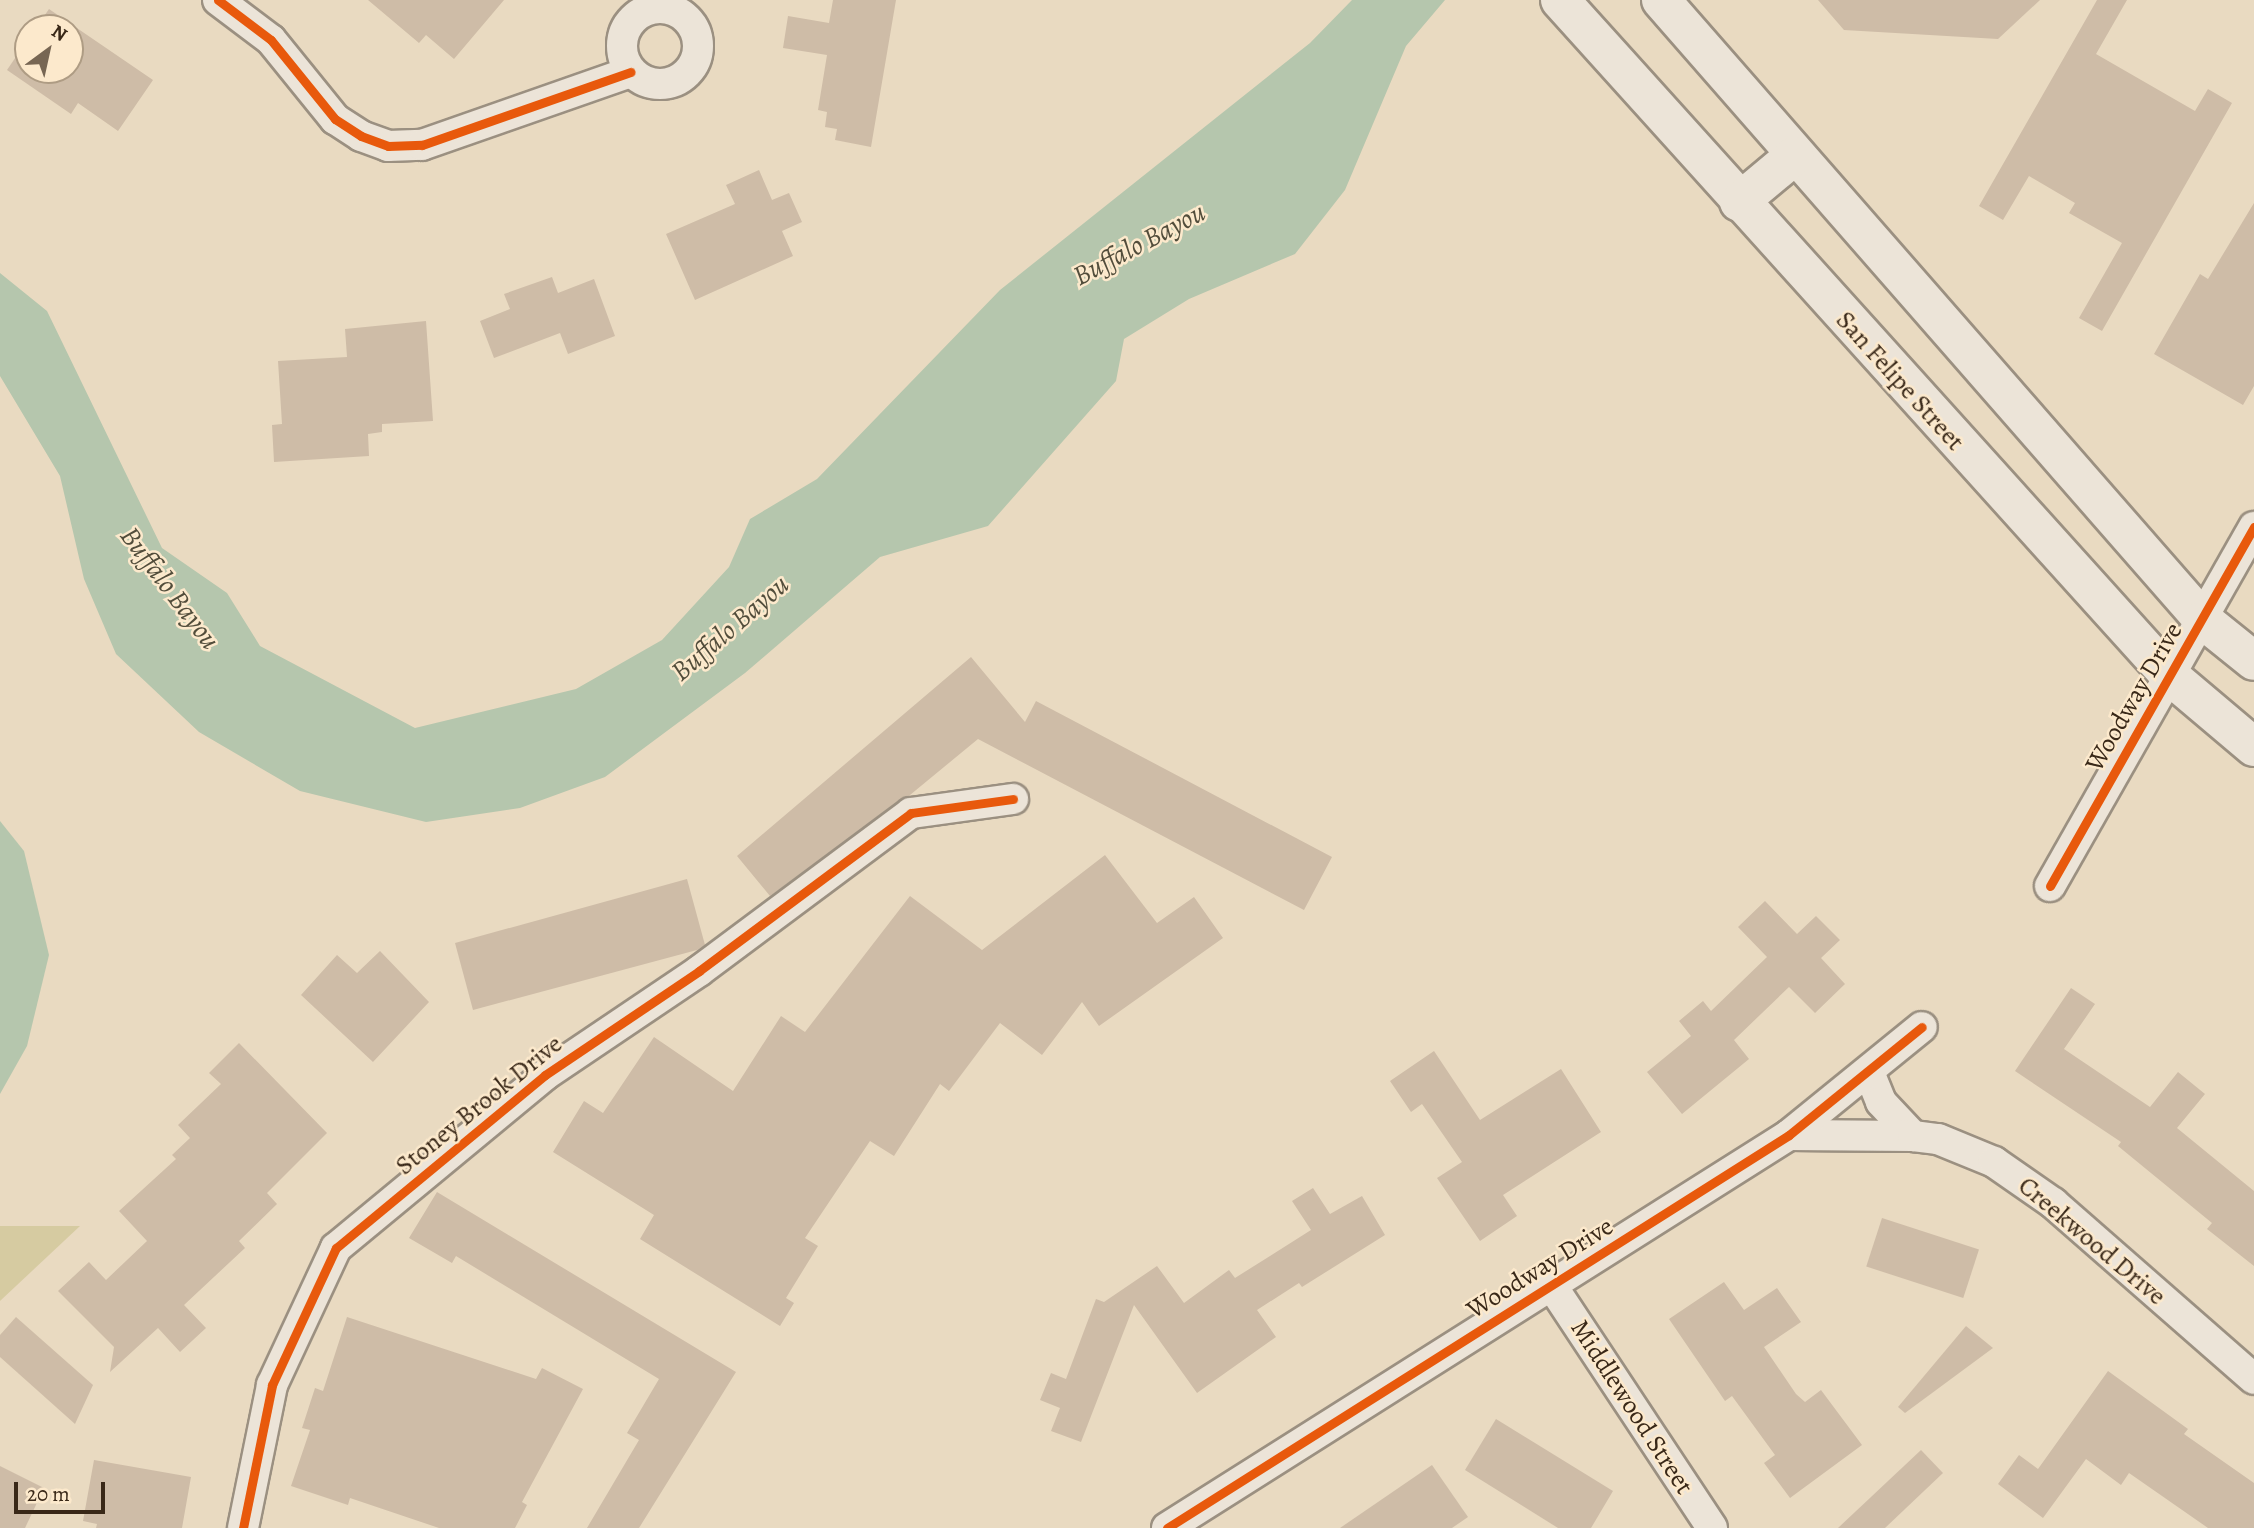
<!DOCTYPE html>
<style>
body{margin:0}
#map{position:relative;width:2254px;height:1528px;overflow:hidden;background:#e9dac1;font-family:Alegreya,serif}
div>[style]{position:absolute}
[style*='--x']{left:calc(var(--x)*1px);top:calc(var(--y)*1px);width:calc(var(--w)*1px);rotate:calc(var(--a)*1deg)}
.green>*{inset:0;background:#d6cba1}
.water>*{inset:0;background:#b5c6ad}
.building>*{inset:0;background:#cebca7;transform-origin:0 0}
.roads{filter:drop-shadow(2px 0 #9b9081) drop-shadow(-2px 0 #9b9081) drop-shadow(0 2px #9b9081) drop-shadow(0 -2px #9b9081)}
.street>*{height:30px;margin:-15px;padding:0 15px;transform-origin:15px;border-radius:15px;background:#ece4d8}
.street>.ring{margin:-15px;padding:0;box-sizing:content-box;background:none;border:30px solid #ece4d8;border-radius:50%}
.secondary>*{height:38px;margin:-19px;padding:0 19px;transform-origin:19px;border-radius:19px;background:#ece4d8}
.cycleway>*{height:9px;margin:-4.5px;padding:0 4.5px;transform-origin:4.5px;border-radius:4.5px;background:#e8590c}
span{translate:-50% -50%;white-space:nowrap;text-align:center;line-height:1.15;-webkit-text-stroke:5px #fce9cc;paint-order:stroke}
.street-label{font-size:26px;color:#392818}
.water-label{font-size:28px;color:#524d3b;font-style:italic}
.north{position:absolute;left:14px;top:14px;width:70px;height:70px;box-sizing:border-box;background:#fce9cc;border:2px solid #ae9c84;border-radius:50%;rotate:33deg;font-size:19px;font-weight:700;line-height:28px;text-align:center;color:#392818}
.north::after{content:'';display:block;margin:auto;width:24px;height:32px;background:#776653;clip-path:polygon(50% 0,100% 100%,50% 72%,0 100%)}
.scale{position:absolute;left:14px;top:1482px;width:91px;height:32px;box-sizing:border-box;border:4px solid #392818;border-top:0;padding-left:9px;font-size:21px;line-height:24px;white-space:nowrap;color:#392818;-webkit-text-stroke:5px #fce9cc;paint-order:stroke}
</style>
<div id="map">
<div class="green">
<div style="clip-path:polygon(0 1226px,80px 1226px,0 1301px)"></div>
</div>
<div class="water">
<div style="clip-path:polygon(1352px 0,1445px 0,1406px 46px,1345px 190px,1295px 254px,1189px 299px,1124px 339px,1116px 381px,988px 526px,880px 557px,745px 673px,605px 777px,520px 808px,426px 822px,300px 791px,199px 732px,116px 654px,84px 579px,60px 476px,0 376px,0 273px,47px 311px,162px 548px,227px 593px,260px 646px,415px 728px,576px 689px,662px 640px,729px 567px,750px 519px,817px 479px,1000px 290px,1310px 43px)"></div>
<div style="clip-path:polygon(0 821px,24px 851px,49px 955px,27px 1046px,0 1094px)"></div>
</div>
<div class="building">
<div style="clip-path:polygon(368px 0,504px 0,454px 59px,426px 35px,419px 43px)"></div>
<div style="clip-path:polygon(833px 0,896px 0,871px 147px,835px 140px,837px 129px,825px 127px,827px 112px,818px 110px,827px 55px,783px 48px,788px 16px,829px 23px)"></div>
<div style="clip-path:polygon(1818px 0,2040px 0,1998px 39px,1844px 30px)"></div>
<div style="clip-path:polygon(2097px 0,2127px 0,2096px 54px,2195px 111px,2208px 89px,2232px 103px,2102px 331px,2079px 318px,2122px 243px,2069px 213px,2075px 203px,2029px 176px,2003px 220px,1979px 206px)"></div>
<div style="clip-path:polygon(49px 9px,153px 80px,118px 131px,78px 103px,71px 114px,7px 70px,28px 39px,28px 70px,70px 70px,70px 28px,36px 28px)"></div>
<div style="clip-path:polygon(759px 170px,772px 200px,789px 193px,802px 222px,782px 231px,793px 256px,695px 300px,666px 234px,735px 204px,726px 185px)"></div>
<div style="clip-path:polygon(2254px 203px,2254px 386px,2243px 405px,2154px 354px,2200px 274px,2208px 279px)"></div>
<div style="clip-path:polygon(552px 277px,558px 293px,594px 279px,615px 336px,568px 354px,560px 333px,494px 358px,480px 321px,510px 309px,504px 294px)"></div>
<div style="clip-path:polygon(426px 321px,433px 421px,382px 424px,382px 432px,368px 434px,369px 456px,274px 462px,272px 425px,282px 424px,278px 361px,347px 357px,345px 329px)"></div>
<div style="clip-path:polygon(971px 657px,1025px 722px,1036px 701px,1332px 857px,1304px 910px,978px 739px,910px 795px,770px 896px,737px 856px)"></div>
<div style="clip-path:polygon(1105px 855px,1157px 923px,1194px 897px,1223px 938px,1099px 1026px,1082px 1002px,1042px 1055px,1000px 1023px,949px 1091px,940px 1084px,894px 1156px,870px 1141px,805px 1238px,818px 1246px,786px 1298px,794px 1303px,780px 1326px,640px 1239px,654px 1215px,553px 1152px,584px 1101px,603px 1113px,654px 1037px,733px 1091px,781px 1016px,805px 1032px,910px 896px,982px 950px)"></div>
<div style="clip-path:polygon(687px 879px,705px 945px,697px 950px,473px 1010px,455px 943px)"></div>
<div style="clip-path:polygon(1765px 901px,1797px 934px,1816px 916px,1840px 940px,1821px 958px,1845px 984px,1815px 1013px,1789px 987px,1734px 1040px,1749px 1059px,1682px 1114px,1647px 1072px,1691px 1036px,1679px 1021px,1703px 1001px,1711px 1011px,1767px 957px,1738px 927px)"></div>
<div style="clip-path:polygon(380px 951px,429px 1002px,373px 1062px,301px 995px,337px 955px,357px 973px)"></div>
<div style="clip-path:polygon(2071px 988px,2095px 1004px,2064px 1049px,2150px 1107px,2178px 1072px,2205px 1094px,2177px 1128px,2254px 1191px,2254px 1266px,2207px 1229px,2212px 1223px,2118px 1146px,2121px 1142px,2015px 1071px)"></div>
<div style="clip-path:polygon(239px 1043px,327px 1133px,267px 1193px,277px 1204px,239px 1241px,245px 1248px,184px 1305px,206px 1328px,180px 1352px,158px 1328px,110px 1372px,114px 1347px,58px 1291px,89px 1262px,106px 1280px,147px 1241px,119px 1211px,176px 1159px,172px 1155px,190px 1138px,178px 1125px,221px 1084px,209px 1073px)"></div>
<div style="clip-path:polygon(1434px 1051px,1480px 1120px,1561px 1069px,1601px 1132px,1503px 1195px,1517px 1216px,1480px 1241px,1437px 1178px,1462px 1162px,1422px 1104px,1411px 1112px,1390px 1081px)"></div>
<div style="clip-path:polygon(1313px 1188px,1330px 1214px,1362px 1196px,1385px 1235px,1302px 1287px,1299px 1283px,1257px 1310px,1276px 1337px,1197px 1393px,1134px 1305px,1081px 1442px,1051px 1431px,1060px 1408px,1040px 1400px,1051px 1373px,1066px 1379px,1096px 1299px,1104px 1302px,1157px 1266px,1184px 1303px,1229px 1270px,1235px 1278px,1311px 1230px,1292px 1201px)"></div>
<div style="clip-path:polygon(437px 1192px,736px 1372px,639px 1528px,587px 1528px,639px 1440px,627px 1433px,659px 1379px,456px 1256px,452px 1263px,409px 1238px)"></div>
<div style="left:1882px;top:1218px;width:102px;height:51px;rotate:18deg"></div>
<div style="clip-path:polygon(1724px 1282px,1744px 1310px,1777px 1288px,1801px 1322px,1764px 1347px,1796px 1394px,1805px 1402px,1821px 1390px,1862px 1445px,1790px 1498px,1764px 1463px,1775px 1455px,1732px 1396px,1725px 1401px,1669px 1319px)"></div>
<div style="clip-path:polygon(16px 1317px,93px 1385px,75px 1424px,0 1357px,0 1335px)"></div>
<div style="clip-path:polygon(347px 1317px,536px 1379px,542px 1368px,583px 1389px,522px 1502px,527px 1505px,515px 1528px,439px 1528px,350px 1498px,348px 1505px,291px 1486px,310px 1430px,302px 1428px,315px 1388px,323px 1391px)"></div>
<div style="clip-path:polygon(1966px 1326px,1993px 1348px,1905px 1413px,1898px 1407px)"></div>
<div style="clip-path:polygon(2108px 1371px,2188px 1429px,2184px 1434px,2254px 1483px,2254px 1528px,2208px 1528px,2129px 1473px,2121px 1485px,2086px 1459px,2043px 1518px,1998px 1484px,2019px 1455px,2038px 1469px)"></div>
<div style="clip-path:polygon(1496px 1419px,1613px 1491px,1591px 1528px,1558px 1528px,1465px 1470px)"></div>
<div style="clip-path:polygon(1921px 1450px,1943px 1473px,1885px 1528px,1838px 1528px)"></div>
<div style="clip-path:polygon(94px 1460px,191px 1477px,182px 1528px,96px 1528px,97px 1524px,83px 1521px)"></div>
<div style="clip-path:polygon(1432px 1465px,1468px 1517px,1452px 1528px,1340px 1528px)"></div>
<div style="clip-path:polygon(0 1466px,44px 1488px,25px 1528px,0 1528px)"></div>
</div>
<div class="roads">
<div class="street">
<div style="--x:218;--y:0;--w:66;--a:37"></div>
<div style="--x:271;--y:40;--w:102;--a:51"></div>
<div style="--x:335;--y:119;--w:31;--a:33"></div>
<div style="--x:361;--y:136;--w:29;--a:20"></div>
<div style="--x:388;--y:146;--w:34;--a:-2"></div>
<div style="--x:422;--y:145;--w:221;--a:-19.3"></div>
<div class="ring" style="left:622px;top:8px;width:46px;height:46px"></div>
<div style="--x:2050;--y:886;--w:413;--a:-60.4"></div>
<div style="--x:1869;--y:1072;--w:32;--a:68"></div>
<div style="--x:1881;--y:1102;--w:47;--a:46.7"></div>
<div style="--x:1789;--y:1135;--w:124;--a:0.5"></div>
<div style="--x:1913;--y:1136;--w:25;--a:7"></div>
<div style="--x:1938;--y:1139;--w:61;--a:22.3"></div>
<div style="--x:1994;--y:1162;--w:72;--a:34.8"></div>
<div style="--x:2053;--y:1203;--w:267;--a:41.2"></div>
<div style="--x:1552;--y:1286;--w:290;--a:56.5"></div>
<div style="--x:243;--y:1528;--w:146;--a:-78.5"></div>
<div style="--x:272;--y:1385;--w:151;--a:-65"></div>
<div style="--x:336;--y:1248;--w:271;--a:-39.6"></div>
<div style="--x:545;--y:1075;--w:186;--a:-34"></div>
<div style="--x:699;--y:971;--w:264;--a:-36.7"></div>
<div style="--x:911;--y:813;--w:103;--a:-7.8"></div>
<div style="--x:1167;--y:1528;--w:736;--a:-32.29"></div>
<div style="--x:1789;--y:1135;--w:171;--a:-39.1"></div>
</div>
<div class="secondary">
<div style="--x:1560;--y:0;--w:911;--a:47.94"></div>
<div style="--x:2170;--y:676;--w:110;--a:40.2"></div>
<div style="--x:1661;--y:0;--w:824;--a:48.84"></div>
<div style="--x:2203;--y:620;--w:65;--a:38.8"></div>
<div style="--x:1739;--y:202;--w:72;--a:-39.9"></div>
</div>
</div>
<div class="cycleway">
<div style="--x:218;--y:0;--w:66;--a:37"></div>
<div style="--x:271;--y:40;--w:102;--a:51"></div>
<div style="--x:335;--y:119;--w:31;--a:33"></div>
<div style="--x:361;--y:136;--w:29;--a:20"></div>
<div style="--x:388;--y:146;--w:34;--a:-2"></div>
<div style="--x:422;--y:145;--w:221;--a:-19.3"></div>
<div style="--x:2050;--y:886;--w:413;--a:-60.4"></div>
<div style="--x:243;--y:1528;--w:146;--a:-78.5"></div>
<div style="--x:272;--y:1385;--w:151;--a:-65"></div>
<div style="--x:336;--y:1248;--w:271;--a:-39.6"></div>
<div style="--x:545;--y:1075;--w:186;--a:-34"></div>
<div style="--x:699;--y:971;--w:264;--a:-36.7"></div>
<div style="--x:911;--y:813;--w:103;--a:-7.8"></div>
<div style="--x:1167;--y:1528;--w:736;--a:-32.29"></div>
<div style="--x:1789;--y:1135;--w:171;--a:-39.1"></div>
</div>
<div class="street-label">
<span style="left:1900px;top:381px;rotate:48deg">San Felipe Street</span>
<span style="left:2134px;top:697px;rotate:-60deg">Woodway Drive</span>
<span style="left:479px;top:1105px;rotate:-39deg">Stoney Brook Drive</span>
<span style="left:2092px;top:1241px;rotate:40deg">Creekwood Drive</span>
<span style="left:1540px;top:1268px;rotate:-32deg">Woodway Drive</span>
<span style="left:1632px;top:1407px;rotate:57deg">Middlewood Street</span>
</div>
<div class="water-label">
<span style="left:1139px;top:244px;rotate:-28deg">Buffalo Bayou</span>
<span style="left:170px;top:588px;rotate:53deg">Buffalo Bayou</span>
<span style="left:730px;top:628px;rotate:-41deg">Buffalo Bayou</span>
</div>
<div class="north">N</div>
<div class="scale">20 m</div>
</div>
